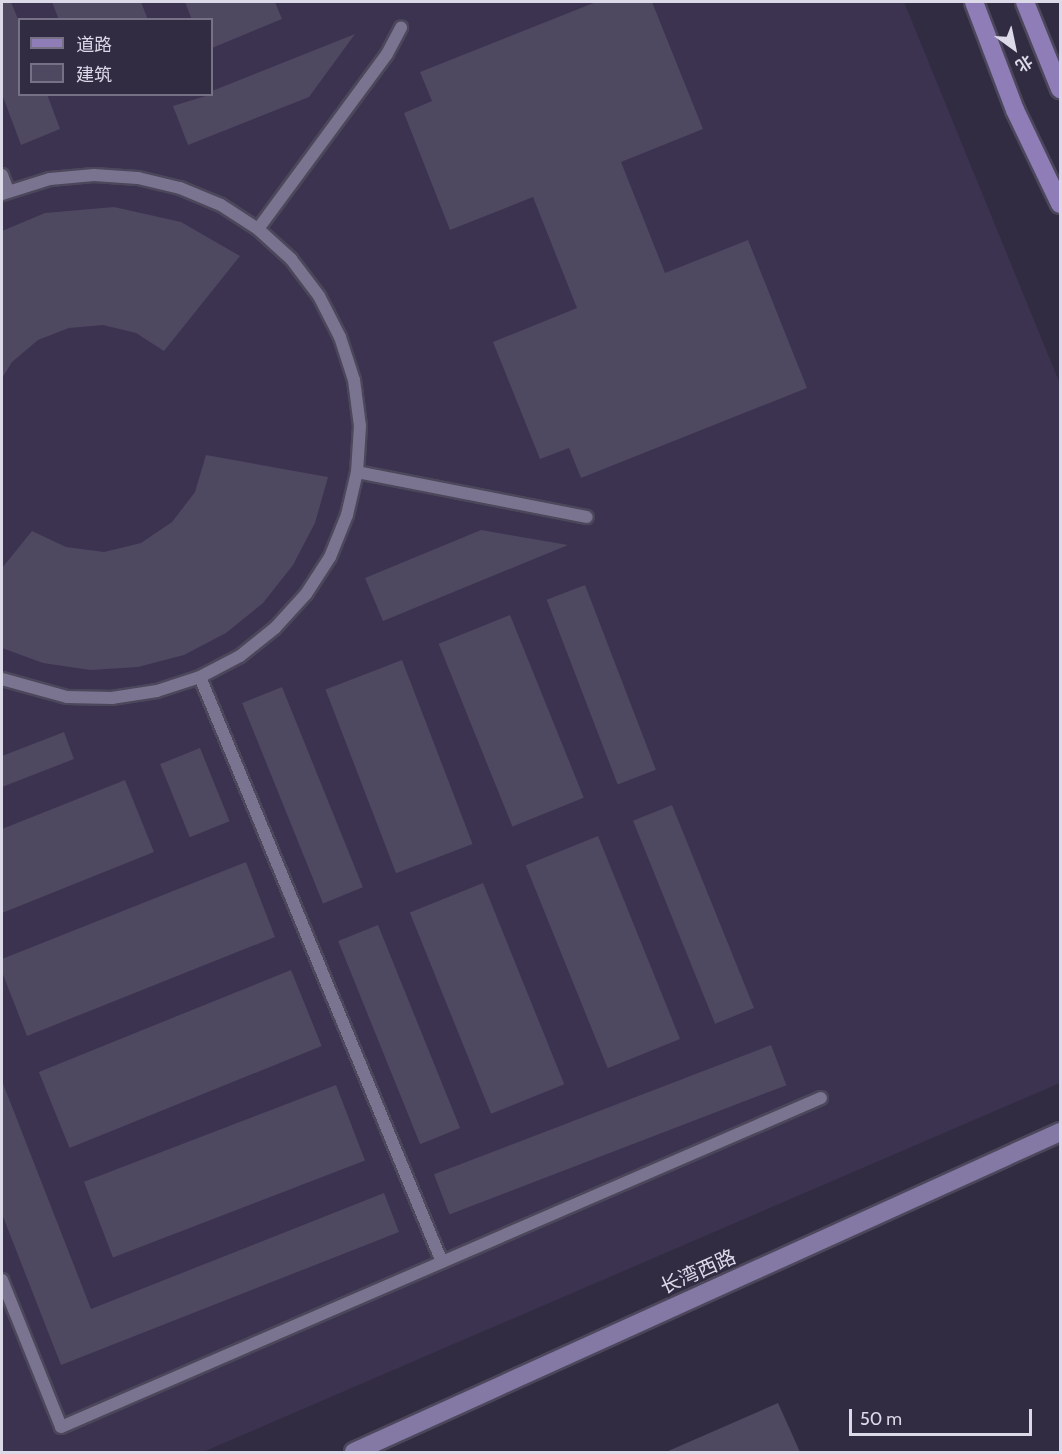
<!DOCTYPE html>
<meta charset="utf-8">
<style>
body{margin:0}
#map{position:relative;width:1062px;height:1454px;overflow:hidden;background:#322c43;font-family:Cabin,"Noto Sans SC",sans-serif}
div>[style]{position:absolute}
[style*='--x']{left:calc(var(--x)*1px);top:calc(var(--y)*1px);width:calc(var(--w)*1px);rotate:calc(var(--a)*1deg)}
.built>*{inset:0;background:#3c3351}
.building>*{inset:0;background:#4f4861;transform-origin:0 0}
.roads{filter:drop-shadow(2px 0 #4c475b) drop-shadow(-2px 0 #4c475b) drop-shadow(0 2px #4c475b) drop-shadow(0 -2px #4c475b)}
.lane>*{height:12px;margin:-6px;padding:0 6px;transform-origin:6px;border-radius:6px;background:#7b7490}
.secondary>*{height:18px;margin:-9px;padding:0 9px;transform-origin:9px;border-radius:9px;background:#8478a4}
.primary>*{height:18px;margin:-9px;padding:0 9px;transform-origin:9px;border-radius:9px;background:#8e7db7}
span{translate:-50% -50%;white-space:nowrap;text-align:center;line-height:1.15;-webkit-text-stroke:4.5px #322c43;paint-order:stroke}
.street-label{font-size:20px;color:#dcd9e8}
.frame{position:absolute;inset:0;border:3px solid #dcd9e8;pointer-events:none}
.legend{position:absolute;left:18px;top:18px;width:195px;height:78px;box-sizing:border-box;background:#322c43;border:2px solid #767185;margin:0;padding:8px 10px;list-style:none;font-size:18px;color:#dcd9e8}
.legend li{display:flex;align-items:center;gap:12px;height:30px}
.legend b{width:30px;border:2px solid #767185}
.north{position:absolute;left:984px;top:18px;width:60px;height:60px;-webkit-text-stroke:4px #322c43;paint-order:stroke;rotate:147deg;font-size:16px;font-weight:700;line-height:24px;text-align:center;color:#dcd9e8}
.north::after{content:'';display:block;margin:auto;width:21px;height:27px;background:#dcd9e8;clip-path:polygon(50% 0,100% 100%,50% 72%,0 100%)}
.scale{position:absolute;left:849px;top:1409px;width:183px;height:27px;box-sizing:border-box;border:3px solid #dcd9e8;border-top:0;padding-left:8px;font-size:18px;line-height:21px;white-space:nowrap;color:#dcd9e8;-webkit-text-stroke:4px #322c43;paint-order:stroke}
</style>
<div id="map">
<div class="built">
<div style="clip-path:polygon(evenodd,2px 2px,904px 2px,1060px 384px,1060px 1083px,203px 1452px,2px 1452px,2px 2px,20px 20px,212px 20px,212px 94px,20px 94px,20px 20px)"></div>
</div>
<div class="building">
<div style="clip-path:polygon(2px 2px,11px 2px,20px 24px,20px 94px,47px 94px,60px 129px,21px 145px,2px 94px)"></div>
<div style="clip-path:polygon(52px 2px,141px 2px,148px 20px,59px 20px)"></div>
<div style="clip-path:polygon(185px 2px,275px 2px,282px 19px,212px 48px,212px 20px,192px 20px)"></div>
<div style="clip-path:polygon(596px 2px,652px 2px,703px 129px,621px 162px,665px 273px,748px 240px,807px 388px,581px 478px,569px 448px,540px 459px,493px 342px,577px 308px,533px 197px,450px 230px,404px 113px,432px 101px,420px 72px)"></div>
<div style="clip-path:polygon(355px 34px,309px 97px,188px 145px,173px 106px,212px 94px,212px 91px)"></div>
<div style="clip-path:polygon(114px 207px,181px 222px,240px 256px,164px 351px,136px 333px,103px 325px,69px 328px,38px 340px,12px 362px,2px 378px,2px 231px,45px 213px)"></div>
<div style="clip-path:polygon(206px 455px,328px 477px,315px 523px,293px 565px,263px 603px,226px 633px,184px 655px,138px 667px,90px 670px,43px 663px,2px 648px,2px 568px,32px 531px,66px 547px,104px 552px,141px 543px,172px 522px,195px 492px)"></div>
<div style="clip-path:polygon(481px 530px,568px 545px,383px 621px,365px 578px)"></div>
<div style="left:585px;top:585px;width:198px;height:41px;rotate:69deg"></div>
<div style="left:510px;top:615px;width:197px;height:77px;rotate:68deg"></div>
<div style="left:402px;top:660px;width:197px;height:82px;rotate:69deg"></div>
<div style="left:282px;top:687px;width:216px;height:43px;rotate:68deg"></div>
<div style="clip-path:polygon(64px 732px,74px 759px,2px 787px,2px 756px)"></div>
<div style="left:200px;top:748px;width:79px;height:43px;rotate:68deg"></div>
<div style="clip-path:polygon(125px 780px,154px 852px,2px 913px,2px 829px)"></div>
<div style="left:672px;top:805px;width:219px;height:42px;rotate:68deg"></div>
<div style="left:598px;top:836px;width:219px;height:78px;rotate:68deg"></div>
<div style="clip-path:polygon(246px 862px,275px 937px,27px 1036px,2px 972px,2px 959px)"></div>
<div style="left:483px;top:883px;width:217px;height:79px;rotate:68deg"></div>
<div style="left:378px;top:925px;width:219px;height:43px;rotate:68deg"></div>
<div style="left:291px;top:970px;width:82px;height:272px;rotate:68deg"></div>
<div style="left:771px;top:1045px;width:43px;height:361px;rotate:69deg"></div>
<div style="clip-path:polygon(2px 1081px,91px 1309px,384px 1193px,399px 1232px,61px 1365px,2px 1214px)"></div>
<div style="left:336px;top:1085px;width:81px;height:270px;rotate:69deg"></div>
<div style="clip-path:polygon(778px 1403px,800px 1452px,666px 1452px)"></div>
</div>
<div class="roads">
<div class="lane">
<div style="--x:2;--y:175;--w:17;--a:69"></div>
<div style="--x:2;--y:194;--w:50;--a:-17.4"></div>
<div style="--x:50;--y:179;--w:44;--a:-5.2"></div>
<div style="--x:94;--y:175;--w:44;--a:3.9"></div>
<div style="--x:138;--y:178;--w:43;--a:13.4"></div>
<div style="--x:180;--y:188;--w:44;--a:22.5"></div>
<div style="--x:221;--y:205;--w:44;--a:33"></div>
<div style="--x:258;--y:229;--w:45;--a:42.3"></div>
<div style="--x:291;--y:259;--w:46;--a:52.9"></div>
<div style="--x:319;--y:296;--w:46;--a:62.9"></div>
<div style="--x:340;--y:337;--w:45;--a:72"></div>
<div style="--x:354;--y:380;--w:46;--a:82.6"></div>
<div style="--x:360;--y:426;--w:46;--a:93.7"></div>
<div style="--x:357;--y:472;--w:44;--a:103.1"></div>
<div style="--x:347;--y:515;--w:45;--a:112"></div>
<div style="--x:330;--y:557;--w:44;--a:123"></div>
<div style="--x:306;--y:594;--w:46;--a:132.4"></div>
<div style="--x:275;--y:628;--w:45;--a:141.3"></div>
<div style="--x:240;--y:656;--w:45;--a:152.3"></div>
<div style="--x:200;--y:677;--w:45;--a:162"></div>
<div style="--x:157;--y:691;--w:46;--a:171.2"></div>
<div style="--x:112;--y:698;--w:45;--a:-178.7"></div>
<div style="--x:67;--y:697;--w:67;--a:-164.5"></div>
<div style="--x:258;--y:229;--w:217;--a:-53.6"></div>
<div style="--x:387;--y:54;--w:30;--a:-62"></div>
<div style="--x:357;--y:472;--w:234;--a:11.1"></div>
<div style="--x:200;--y:677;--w:633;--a:67.53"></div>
<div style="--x:2;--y:1280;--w:158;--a:68.1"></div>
<div style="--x:61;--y:1427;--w:828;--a:-23.41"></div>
</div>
<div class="secondary">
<div style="--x:354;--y:1452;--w:775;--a:-24.38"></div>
</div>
<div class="primary">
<div style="--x:974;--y:2;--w:116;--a:69.2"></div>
<div style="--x:1015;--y:110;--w:104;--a:64.4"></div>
<div style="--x:1025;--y:2;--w:94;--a:68.1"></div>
</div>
</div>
<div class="street-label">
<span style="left:698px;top:1272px;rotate:-24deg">长湾西路</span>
</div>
<div class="frame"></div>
<ul class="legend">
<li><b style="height:8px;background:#8e7db7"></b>道路</li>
<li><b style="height:16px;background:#4f4861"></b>建筑</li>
</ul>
<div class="north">北</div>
<div class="scale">50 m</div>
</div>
